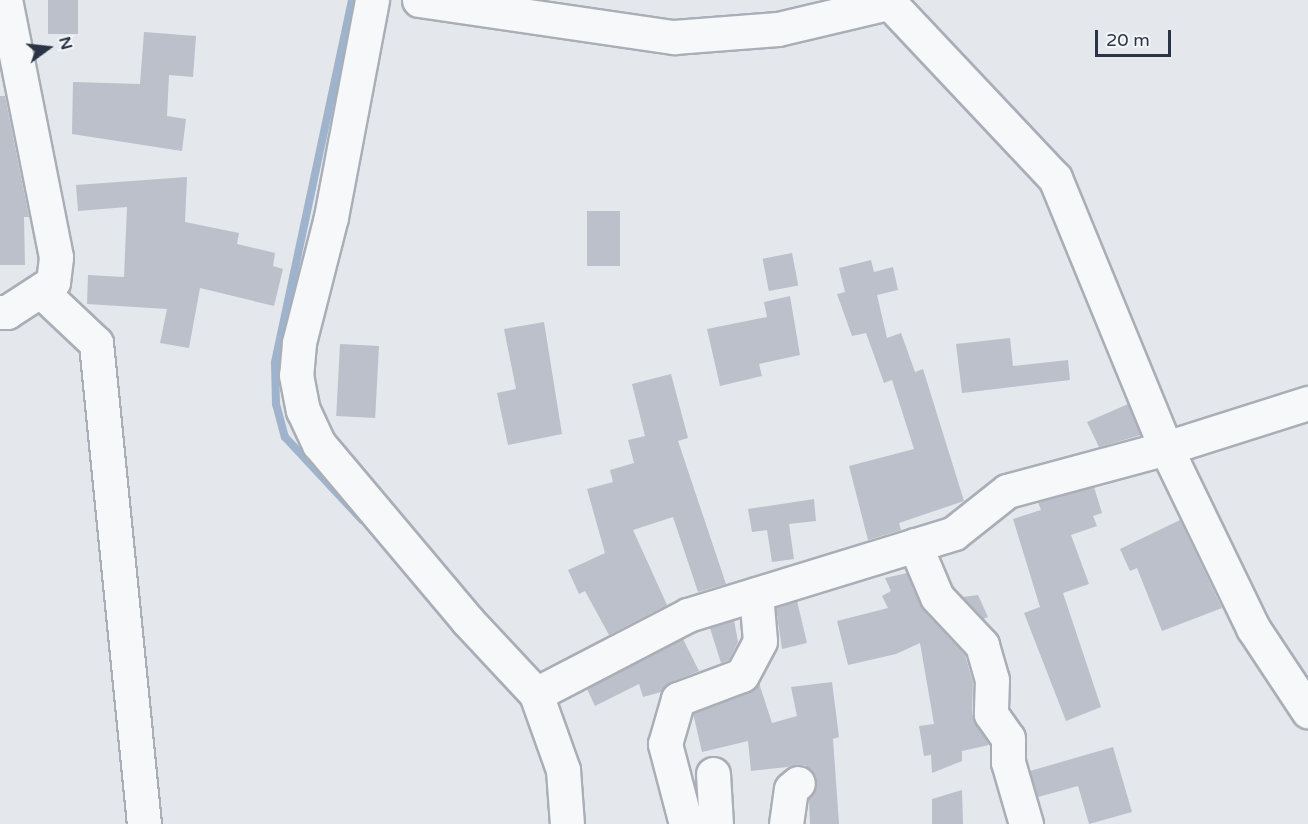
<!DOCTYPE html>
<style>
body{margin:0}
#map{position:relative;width:1308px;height:824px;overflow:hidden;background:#e4e7ec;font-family:"Varela Round",sans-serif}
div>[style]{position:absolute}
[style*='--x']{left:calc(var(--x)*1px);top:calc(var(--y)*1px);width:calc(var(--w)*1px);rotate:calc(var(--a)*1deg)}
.stream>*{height:8px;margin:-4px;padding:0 4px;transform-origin:4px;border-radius:4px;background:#9fb4cc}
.building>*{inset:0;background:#bbc0ca;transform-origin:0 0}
.roads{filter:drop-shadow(2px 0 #a9aeb7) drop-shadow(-2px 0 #a9aeb7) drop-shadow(0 2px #a9aeb7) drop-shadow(0 -2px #a9aeb7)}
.minor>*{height:33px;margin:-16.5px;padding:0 16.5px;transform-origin:16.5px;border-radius:16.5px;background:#f7f8fa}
span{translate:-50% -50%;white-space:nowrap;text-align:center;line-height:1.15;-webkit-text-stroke:4.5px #f4f6f9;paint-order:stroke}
.north{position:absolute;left:18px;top:18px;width:60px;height:60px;-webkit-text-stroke:4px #f4f6f9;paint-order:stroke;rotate:75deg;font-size:16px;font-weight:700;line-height:24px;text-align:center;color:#2b3445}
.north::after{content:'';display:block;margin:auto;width:21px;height:27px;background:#2b3445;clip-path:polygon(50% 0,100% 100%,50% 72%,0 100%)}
.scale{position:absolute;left:1095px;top:30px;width:76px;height:27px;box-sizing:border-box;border:3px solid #2b3445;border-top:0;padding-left:8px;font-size:18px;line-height:21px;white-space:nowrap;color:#2b3445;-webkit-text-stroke:4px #f4f6f9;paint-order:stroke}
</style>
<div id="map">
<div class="stream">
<div style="--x:352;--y:0;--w:371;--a:102"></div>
<div style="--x:275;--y:363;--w:41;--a:88.6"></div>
<div style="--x:276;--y:404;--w:34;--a:75"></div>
<div style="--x:285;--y:437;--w:113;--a:47.1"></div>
</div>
<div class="building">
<div style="left:48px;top:0;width:30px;height:34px"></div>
<div style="clip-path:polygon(144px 32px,196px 36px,193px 77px,169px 75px,167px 116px,186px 119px,182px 151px,72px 134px,73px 82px,140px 84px)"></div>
<div style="clip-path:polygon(0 96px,5px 96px,29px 217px,24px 217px,25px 265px,0 265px)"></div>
<div style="clip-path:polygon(187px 177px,185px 222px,239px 233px,237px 244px,275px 253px,273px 266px,283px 269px,274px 306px,200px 288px,189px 348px,160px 343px,167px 309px,87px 304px,88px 275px,124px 277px,127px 207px,78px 211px,76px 185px)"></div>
<div style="left:587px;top:211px;width:33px;height:55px"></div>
<div style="left:792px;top:253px;width:33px;height:30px;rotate:79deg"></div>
<div style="clip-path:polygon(871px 260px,874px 272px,893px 267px,898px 290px,877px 295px,887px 338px,901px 333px,915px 372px,923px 369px,964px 501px,899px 523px,901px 530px,868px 540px,849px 466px,914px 449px,892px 380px,884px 383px,866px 333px,852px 336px,837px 294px,845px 292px,839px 268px)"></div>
<div style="clip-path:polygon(790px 296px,800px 355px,759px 364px,762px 376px,720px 386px,707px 329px,767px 317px,764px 302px)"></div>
<div style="clip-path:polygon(544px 322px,562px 434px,508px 445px,497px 393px,516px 389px,504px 329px)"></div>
<div style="clip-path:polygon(1010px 338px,1013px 366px,1068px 360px,1070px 380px,962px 393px,956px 344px)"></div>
<div style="left:340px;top:344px;width:39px;height:72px;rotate:3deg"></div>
<div style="clip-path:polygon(671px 374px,688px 438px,678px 441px,726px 584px,698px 592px,673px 517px,633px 530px,667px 605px,609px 635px,585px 591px,579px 594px,568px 570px,605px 553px,587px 489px,613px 482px,610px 470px,634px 463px,628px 440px,645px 436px,632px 384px)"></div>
<div style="clip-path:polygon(1128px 404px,1141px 435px,1099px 447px,1087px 422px)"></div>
<div style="clip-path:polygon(1094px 487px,1102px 513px,1093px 516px,1097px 526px,1071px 535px,1089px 584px,1063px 593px,1101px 707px,1066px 721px,1024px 613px,1040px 607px,1013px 519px,1041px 510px,1038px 502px)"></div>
<div style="clip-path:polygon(814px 499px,816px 521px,789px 524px,794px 559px,772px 562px,767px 530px,752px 532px,748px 509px)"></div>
<div style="clip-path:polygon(1180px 520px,1222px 608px,1162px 631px,1137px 568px,1130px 571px,1120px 549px)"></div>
<div style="clip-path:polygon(907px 573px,923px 610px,965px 655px,973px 682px,972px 714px,989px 745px,962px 751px,962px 761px,932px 773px,931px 755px,924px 756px,919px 726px,934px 724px,920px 643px,896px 654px,848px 665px,837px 621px,888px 608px,882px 596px,891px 591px,885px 578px)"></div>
<div style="clip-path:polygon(978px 595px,988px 617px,983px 619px,963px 597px)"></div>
<div style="clip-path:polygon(797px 601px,807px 643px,782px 649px,776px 608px)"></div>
<div style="clip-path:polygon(734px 620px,738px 642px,729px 660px,721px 663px,710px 628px)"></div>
<div style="clip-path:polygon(683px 639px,699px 671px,671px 682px,661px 692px,643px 697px,639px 684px,595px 706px,587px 689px)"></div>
<div style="clip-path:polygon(832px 682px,839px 737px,833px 739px,839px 824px,810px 824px,809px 799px,816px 780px,805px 765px,751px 771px,748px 741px,702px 752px,693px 713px,749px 693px,759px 683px,772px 723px,797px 716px,791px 687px)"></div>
<div style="clip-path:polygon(1113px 747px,1132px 812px,1089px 824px,1078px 786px,1038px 797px,1030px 771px)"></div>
<div style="clip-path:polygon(962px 790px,963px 824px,932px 824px,932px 799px)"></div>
</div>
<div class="roads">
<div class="minor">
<div style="--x:372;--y:0;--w:221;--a:100.7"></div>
<div style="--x:331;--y:217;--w:130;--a:104.3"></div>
<div style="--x:299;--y:343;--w:32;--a:95"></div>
<div style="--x:296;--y:375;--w:36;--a:79"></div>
<div style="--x:303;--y:410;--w:38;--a:65"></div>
<div style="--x:319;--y:444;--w:230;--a:49.9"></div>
<div style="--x:467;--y:620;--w:101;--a:47"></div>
<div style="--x:536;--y:694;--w:81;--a:70.4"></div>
<div style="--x:563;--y:770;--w:54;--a:85.8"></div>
<div style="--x:419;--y:0;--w:258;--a:8.3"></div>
<div style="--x:674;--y:37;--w:104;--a:-4.4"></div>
<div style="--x:778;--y:29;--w:113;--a:-13.3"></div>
<div style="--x:887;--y:0;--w:245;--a:46.7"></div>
<div style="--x:1055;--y:178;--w:292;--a:67.7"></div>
<div style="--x:1166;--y:448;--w:200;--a:64.2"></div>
<div style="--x:1253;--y:628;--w:100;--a:56.5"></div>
<div style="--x:42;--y:292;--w:74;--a:43.4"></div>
<div style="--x:96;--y:343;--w:483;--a:84.3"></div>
<div style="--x:0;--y:312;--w:7;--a:0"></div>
<div style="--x:7;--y:312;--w:55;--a:-33.1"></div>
<div style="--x:53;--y:282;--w:25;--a:-83"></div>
<div style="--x:56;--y:257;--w:262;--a:-101.2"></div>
<div style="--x:915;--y:545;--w:56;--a:67.1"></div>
<div style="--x:937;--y:597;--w:66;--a:46.8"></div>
<div style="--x:982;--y:645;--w:36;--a:74"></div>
<div style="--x:992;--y:680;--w:34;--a:92"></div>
<div style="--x:991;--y:714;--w:29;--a:55"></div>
<div style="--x:1008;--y:738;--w:24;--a:90"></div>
<div style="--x:1008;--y:762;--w:65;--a:73.8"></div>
<div style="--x:536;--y:694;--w:171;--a:-27.5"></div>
<div style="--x:688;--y:615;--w:278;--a:-17.1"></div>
<div style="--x:954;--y:533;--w:68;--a:-38.4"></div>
<div style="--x:1007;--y:491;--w:165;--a:-15.1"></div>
<div style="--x:1166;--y:448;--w:149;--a:-17.6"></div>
<div style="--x:713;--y:774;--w:50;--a:86.6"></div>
<div style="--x:686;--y:824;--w:83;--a:-104.7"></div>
<div style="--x:665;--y:744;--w:47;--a:-73.9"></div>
<div style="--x:678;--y:699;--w:68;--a:-20.6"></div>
<div style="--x:742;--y:675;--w:38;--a:-62"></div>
<div style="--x:760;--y:641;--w:47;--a:-94.9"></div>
<div style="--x:786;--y:824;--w:35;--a:-82"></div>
<div style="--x:791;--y:789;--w:9;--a:-41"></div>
</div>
</div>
<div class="north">N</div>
<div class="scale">20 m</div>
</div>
